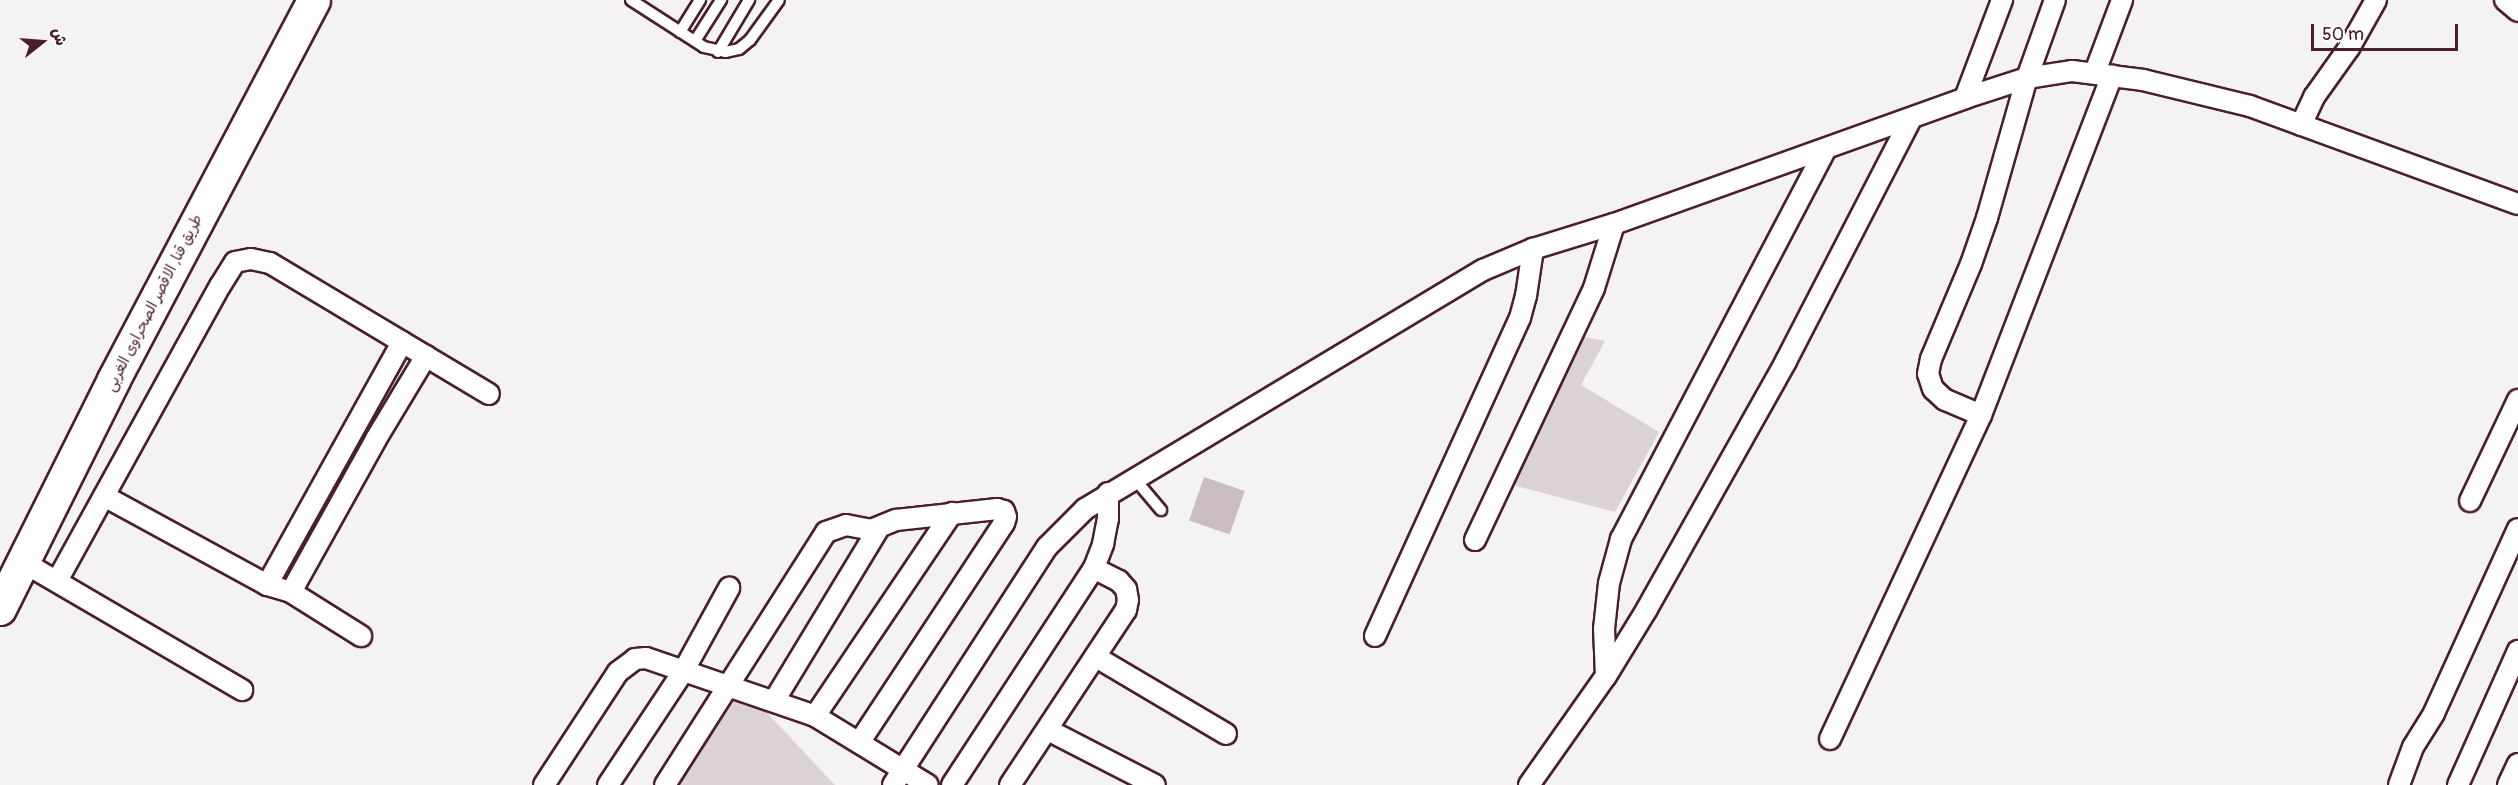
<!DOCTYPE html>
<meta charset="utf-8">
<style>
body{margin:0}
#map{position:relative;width:2518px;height:785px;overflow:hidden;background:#f4f2f2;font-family:Pangolin,"Playpen Sans Arabic",sans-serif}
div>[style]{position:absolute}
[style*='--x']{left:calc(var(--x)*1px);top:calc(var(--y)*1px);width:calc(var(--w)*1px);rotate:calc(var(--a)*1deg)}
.green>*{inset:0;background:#dbd2d5}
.building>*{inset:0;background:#cabdc1;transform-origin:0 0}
.roads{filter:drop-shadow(2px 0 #4a1f2b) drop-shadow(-2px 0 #4a1f2b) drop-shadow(0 2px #4a1f2b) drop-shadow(0 -2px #4a1f2b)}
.service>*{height:10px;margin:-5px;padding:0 5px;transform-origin:5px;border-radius:5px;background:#fff}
.minor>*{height:20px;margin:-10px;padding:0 10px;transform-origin:10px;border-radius:10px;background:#fff}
.primary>*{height:32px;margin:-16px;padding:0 16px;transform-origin:16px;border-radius:16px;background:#fff}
span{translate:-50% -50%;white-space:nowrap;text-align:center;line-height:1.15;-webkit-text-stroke:6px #fff;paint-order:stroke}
.street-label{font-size:15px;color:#4a1f2b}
.north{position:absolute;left:12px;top:12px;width:60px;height:60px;-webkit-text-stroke:4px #fff;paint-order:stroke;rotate:73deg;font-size:16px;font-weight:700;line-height:24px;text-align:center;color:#4a1f2b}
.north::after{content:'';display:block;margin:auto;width:21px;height:27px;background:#4a1f2b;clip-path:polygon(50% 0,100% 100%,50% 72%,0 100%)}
.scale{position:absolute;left:2311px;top:24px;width:147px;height:27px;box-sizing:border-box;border:3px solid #4a1f2b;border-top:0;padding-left:8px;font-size:18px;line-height:21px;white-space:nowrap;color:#4a1f2b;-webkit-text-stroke:4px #fff;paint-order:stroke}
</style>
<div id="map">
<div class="green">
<div style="clip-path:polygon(1580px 336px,1605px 341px,1581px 385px,1659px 432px,1615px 512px,1509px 484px)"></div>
<div style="clip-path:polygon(735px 679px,835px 785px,677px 785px)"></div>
</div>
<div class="building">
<div style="left:1204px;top:477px;width:43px;height:46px;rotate:19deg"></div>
</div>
<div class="roads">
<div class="service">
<div style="--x:631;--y:0;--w:87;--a:32.8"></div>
<div style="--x:704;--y:47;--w:22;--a:13"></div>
<div style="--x:725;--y:52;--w:14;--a:-12"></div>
<div style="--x:739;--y:49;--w:14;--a:-39"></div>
<div style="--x:750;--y:40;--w:49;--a:-54.1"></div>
<div style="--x:680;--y:32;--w:38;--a:-58"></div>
<div style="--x:695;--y:41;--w:49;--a:-57.6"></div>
<div style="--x:718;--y:52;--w:61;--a:-59.2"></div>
<div style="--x:1134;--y:478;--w:42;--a:49.8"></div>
</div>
<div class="minor">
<div style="--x:2505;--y:0;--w:17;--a:40"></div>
<div style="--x:2095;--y:72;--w:77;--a:-69.4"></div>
<div style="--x:1965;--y:98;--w:105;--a:-69.3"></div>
<div style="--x:2301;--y:125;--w:31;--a:-65"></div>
<div style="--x:2314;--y:97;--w:60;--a:-54.5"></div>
<div style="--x:2349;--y:48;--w:55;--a:-60.6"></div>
<div style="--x:1981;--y:415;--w:39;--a:-157"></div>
<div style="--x:1945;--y:400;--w:16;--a:-137"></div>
<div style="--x:1933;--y:389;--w:16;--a:-108"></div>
<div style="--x:1928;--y:374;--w:15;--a:-79"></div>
<div style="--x:1931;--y:359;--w:103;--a:-67.2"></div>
<div style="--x:1971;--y:264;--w:49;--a:-70.8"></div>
<div style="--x:1987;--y:218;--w:146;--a:-74.1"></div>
<div style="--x:2027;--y:78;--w:83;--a:-70.3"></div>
<div style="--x:104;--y:496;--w:186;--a:28.6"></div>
<div style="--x:267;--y:585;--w:25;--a:16"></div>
<div style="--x:291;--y:592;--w:83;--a:32.2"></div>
<div style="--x:2470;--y:501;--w:112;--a:-64.6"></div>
<div style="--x:1475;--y:540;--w:279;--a:-64.7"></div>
<div style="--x:1594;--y:288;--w:67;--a:-72.6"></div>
<div style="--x:23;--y:562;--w:254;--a:30.3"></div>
<div style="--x:57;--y:581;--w:337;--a:-61.1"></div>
<div style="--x:220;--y:286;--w:28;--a:-58"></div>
<div style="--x:235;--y:262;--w:16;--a:-11"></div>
<div style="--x:251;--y:259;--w:19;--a:12"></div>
<div style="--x:270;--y:263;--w:255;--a:30.9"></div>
<div style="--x:267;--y:585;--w:278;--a:-60.9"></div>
<div style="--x:291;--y:592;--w:175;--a:-60.9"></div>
<div style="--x:376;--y:439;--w:97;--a:-58.9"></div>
<div style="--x:1375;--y:636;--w:349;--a:-65.5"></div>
<div style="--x:1520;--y:318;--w:23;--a:-75"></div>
<div style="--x:1526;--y:296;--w:48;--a:-81.5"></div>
<div style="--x:1096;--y:657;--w:151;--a:30.6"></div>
<div style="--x:1606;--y:676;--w:47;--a:-92.4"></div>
<div style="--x:1604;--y:629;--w:46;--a:-83.8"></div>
<div style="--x:1609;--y:583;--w:46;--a:-74.7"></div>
<div style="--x:1621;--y:539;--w:439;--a:-62.3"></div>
<div style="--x:774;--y:701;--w:201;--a:-58.8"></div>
<div style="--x:815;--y:716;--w:245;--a:-56"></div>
<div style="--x:1048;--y:730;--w:120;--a:27.2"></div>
<div style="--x:1830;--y:739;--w:357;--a:-65"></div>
<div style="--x:1981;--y:415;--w:364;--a:-68.9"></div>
<div style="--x:544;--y:785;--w:135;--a:-56.8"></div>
<div style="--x:618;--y:672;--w:21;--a:-37"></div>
<div style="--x:635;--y:659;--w:11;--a:-5"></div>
<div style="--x:646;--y:658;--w:179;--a:18.9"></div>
<div style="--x:815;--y:716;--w:132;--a:31.4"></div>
<div style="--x:608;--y:785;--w:138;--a:-56.5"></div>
<div style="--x:684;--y:670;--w:94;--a:-61.2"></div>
<div style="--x:665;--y:785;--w:300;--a:-57.5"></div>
<div style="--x:826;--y:532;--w:21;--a:-19"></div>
<div style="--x:846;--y:525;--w:25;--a:11"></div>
<div style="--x:871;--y:530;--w:27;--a:-22"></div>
<div style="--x:896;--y:520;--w:102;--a:-6.2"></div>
<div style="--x:997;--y:509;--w:7;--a:16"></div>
<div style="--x:1004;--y:511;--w:6;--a:72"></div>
<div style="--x:1006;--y:517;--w:6;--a:108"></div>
<div style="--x:1004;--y:523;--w:263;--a:123.4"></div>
<div style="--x:893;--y:785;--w:283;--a:-57.1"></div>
<div style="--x:1047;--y:547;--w:54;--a:-45"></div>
<div style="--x:1085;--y:509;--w:464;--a:-31"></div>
<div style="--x:1483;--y:270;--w:54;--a:-22.8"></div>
<div style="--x:1533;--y:249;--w:85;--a:-17.2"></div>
<div style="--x:1614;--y:224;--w:373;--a:-19.7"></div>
<div style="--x:1965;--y:98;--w:65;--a:-17.9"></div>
<div style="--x:2027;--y:78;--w:46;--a:-8.8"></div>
<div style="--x:2072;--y:71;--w:72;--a:7.2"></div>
<div style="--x:2143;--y:80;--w:110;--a:13.7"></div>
<div style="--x:2250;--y:106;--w:285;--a:20.1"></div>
<div style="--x:952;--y:785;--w:259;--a:-56.8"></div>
<div style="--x:1094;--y:568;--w:26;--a:-69"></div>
<div style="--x:1103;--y:544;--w:25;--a:-79"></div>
<div style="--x:1108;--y:519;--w:26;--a:-90"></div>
<div style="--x:1010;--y:785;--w:210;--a:-56.5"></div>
<div style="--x:1126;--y:610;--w:10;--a:-79"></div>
<div style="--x:1128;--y:600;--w:11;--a:-100"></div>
<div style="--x:1126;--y:589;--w:11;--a:-131"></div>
<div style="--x:1119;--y:581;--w:28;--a:-153"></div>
<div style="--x:1529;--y:785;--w:133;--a:-54.8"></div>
<div style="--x:1606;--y:676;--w:79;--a:-58.5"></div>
<div style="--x:1647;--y:609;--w:284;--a:-60.7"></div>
<div style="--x:1786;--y:361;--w:272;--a:-62.7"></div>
<div style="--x:2399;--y:785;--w:40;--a:-69.8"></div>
<div style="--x:2413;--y:747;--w:40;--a:-58"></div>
<div style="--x:2434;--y:713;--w:202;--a:-65.5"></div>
<div style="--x:2458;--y:785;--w:147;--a:-65.9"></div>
<div style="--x:2508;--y:785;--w:23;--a:-65"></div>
</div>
<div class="primary">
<div style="--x:0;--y:609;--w:256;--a:-63.5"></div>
<div style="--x:114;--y:380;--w:429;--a:-62.2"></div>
</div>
</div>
<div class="street-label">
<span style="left:154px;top:303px;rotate:-63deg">طريق قنا, الاقصر الصحراوى الغربى</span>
</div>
<div class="north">ش</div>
<div class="scale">50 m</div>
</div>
